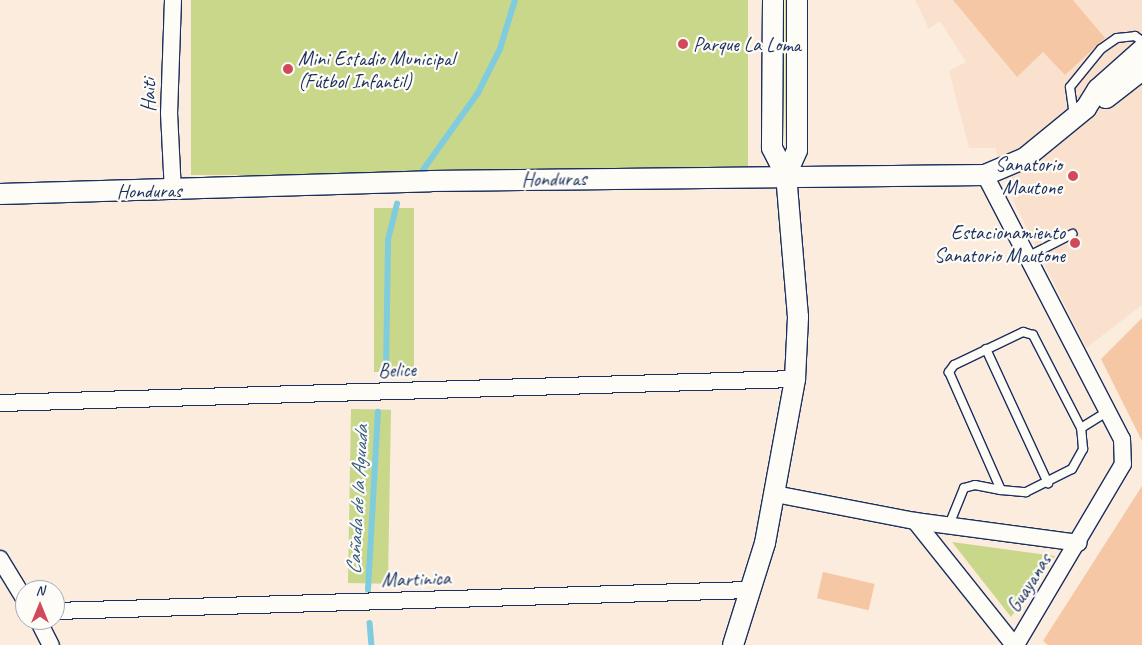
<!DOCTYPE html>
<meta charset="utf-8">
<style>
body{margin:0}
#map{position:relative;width:1142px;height:645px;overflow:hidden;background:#fbecde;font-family:Caveat,sans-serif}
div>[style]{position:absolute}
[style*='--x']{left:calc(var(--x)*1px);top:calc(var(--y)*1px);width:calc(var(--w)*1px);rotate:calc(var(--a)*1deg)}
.built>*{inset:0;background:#f9e1cd}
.green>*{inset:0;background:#c8d78a;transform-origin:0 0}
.stream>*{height:5.5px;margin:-2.75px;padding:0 2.75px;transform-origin:2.75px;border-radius:2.75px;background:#80ccdf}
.building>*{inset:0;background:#f5c7a4;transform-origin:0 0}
.roads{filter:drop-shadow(1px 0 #1b2f5e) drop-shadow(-1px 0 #1b2f5e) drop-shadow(0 1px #1b2f5e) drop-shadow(0 -1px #1b2f5e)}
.service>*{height:8px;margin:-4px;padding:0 4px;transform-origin:4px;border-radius:4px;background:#fdfcf7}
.minor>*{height:16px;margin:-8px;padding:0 8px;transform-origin:8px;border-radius:8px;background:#fdfcf7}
.tertiary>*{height:20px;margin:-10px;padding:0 10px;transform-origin:10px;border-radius:10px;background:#fdfcf7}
.dots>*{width:14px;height:14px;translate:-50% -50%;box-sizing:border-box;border:2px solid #fdfcf7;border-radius:50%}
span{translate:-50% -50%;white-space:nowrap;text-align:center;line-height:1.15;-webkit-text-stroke:4.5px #fdfcf7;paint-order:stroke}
.poi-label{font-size:20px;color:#1b2f5e}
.left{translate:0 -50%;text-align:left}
.right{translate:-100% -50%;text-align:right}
.street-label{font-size:20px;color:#1b2f5e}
.water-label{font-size:21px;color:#395e85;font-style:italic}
.north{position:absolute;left:15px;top:580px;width:50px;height:50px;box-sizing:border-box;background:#fdfcf7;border:1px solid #a3aaba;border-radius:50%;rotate:0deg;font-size:14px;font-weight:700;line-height:20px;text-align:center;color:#1b2f5e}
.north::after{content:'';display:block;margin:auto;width:18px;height:22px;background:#d1495b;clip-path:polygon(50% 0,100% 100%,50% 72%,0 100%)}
</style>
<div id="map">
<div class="built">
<div style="clip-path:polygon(915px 0,1142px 0,1142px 305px,1086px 348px,1015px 204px,995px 148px,969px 148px,949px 71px,966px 62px,940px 21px,929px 29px)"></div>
</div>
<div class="green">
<div style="left:191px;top:0;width:557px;height:175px"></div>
<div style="clip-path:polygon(785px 0,788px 0,785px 156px)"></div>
<div style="left:374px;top:208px;width:40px;height:164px"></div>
<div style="left:351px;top:409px;width:40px;height:174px;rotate:1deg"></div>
<div style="clip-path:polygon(952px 542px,1055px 556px,1011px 617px)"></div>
</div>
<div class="stream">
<div style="--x:423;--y:170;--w:95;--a:-54.5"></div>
<div style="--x:478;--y:93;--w:49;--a:-63.4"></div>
<div style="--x:500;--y:49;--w:51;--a:-73"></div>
<div style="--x:386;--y:371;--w:131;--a:-89.1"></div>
<div style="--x:388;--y:240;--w:37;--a:-76"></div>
<div style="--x:368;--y:590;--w:178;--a:-86.8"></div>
<div style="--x:370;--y:623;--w:22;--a:85"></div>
</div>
<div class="building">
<div style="clip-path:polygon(953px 0,1073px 0,1105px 38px,1065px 75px,1043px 52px,1017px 77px)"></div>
<div style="clip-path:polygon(1142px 318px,1142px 441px,1101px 359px)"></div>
<div style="clip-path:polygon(1142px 486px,1142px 645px,1048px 645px,1043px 641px)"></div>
<div style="left:823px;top:572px;width:53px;height:27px;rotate:13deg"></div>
</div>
<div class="roads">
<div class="service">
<div style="--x:1074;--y:116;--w:29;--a:-98"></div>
<div style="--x:1070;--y:87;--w:49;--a:-50.8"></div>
<div style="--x:1101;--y:49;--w:19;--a:-35"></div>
<div style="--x:1117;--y:38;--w:18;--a:-6"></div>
<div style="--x:1135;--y:36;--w:9;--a:36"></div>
<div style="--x:1027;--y:257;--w:51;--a:-27.1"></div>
<div style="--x:986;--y:349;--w:148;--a:65.2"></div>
<div style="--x:1081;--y:428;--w:32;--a:-32"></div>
<div style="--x:949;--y:525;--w:40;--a:-68"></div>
<div style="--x:964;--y:488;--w:11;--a:-15"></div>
<div style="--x:975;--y:485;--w:26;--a:11"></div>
<div style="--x:1001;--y:490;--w:25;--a:5"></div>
<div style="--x:1026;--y:492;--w:51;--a:-26.6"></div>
<div style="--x:1072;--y:469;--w:23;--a:-61"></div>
<div style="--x:1083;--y:449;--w:21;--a:-95"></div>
<div style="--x:1081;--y:428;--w:105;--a:-117.3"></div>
<div style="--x:1033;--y:335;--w:10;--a:-163"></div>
<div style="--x:1023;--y:332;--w:76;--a:154.4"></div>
<div style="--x:954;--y:365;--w:9;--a:126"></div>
<div style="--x:949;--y:372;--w:129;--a:66.2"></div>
</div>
<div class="minor">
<div style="--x:173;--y:0;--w:113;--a:92"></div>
<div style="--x:169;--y:113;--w:78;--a:87.1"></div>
<div style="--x:985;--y:175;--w:297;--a:62.6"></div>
<div style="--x:1122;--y:439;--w:25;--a:88"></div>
<div style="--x:1123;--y:464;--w:210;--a:120.6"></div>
<div style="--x:0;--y:403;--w:795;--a:-1.73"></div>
<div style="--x:775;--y:494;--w:143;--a:10.9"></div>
<div style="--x:915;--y:521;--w:165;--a:7.6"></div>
<div style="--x:915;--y:521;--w:159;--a:51.4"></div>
<div style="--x:0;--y:559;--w:48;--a:58.6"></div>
<div style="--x:55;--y:611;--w:694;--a:-1.73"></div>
<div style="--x:38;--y:620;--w:28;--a:63"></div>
</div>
<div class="tertiary">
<div style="--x:773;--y:0;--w:148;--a:90.4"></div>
<div style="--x:772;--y:148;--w:30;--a:63"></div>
<div style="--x:1106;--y:98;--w:46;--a:-37.9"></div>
<div style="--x:0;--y:194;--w:431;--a:-1.7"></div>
<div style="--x:431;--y:181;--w:554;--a:-0.62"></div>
<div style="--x:985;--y:175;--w:43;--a:-23"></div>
<div style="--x:1025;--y:158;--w:79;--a:-39.3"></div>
<div style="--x:1086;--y:108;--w:22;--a:-58"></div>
<div style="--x:1098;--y:89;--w:59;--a:-41.6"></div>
<div style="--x:733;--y:645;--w:107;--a:-72.6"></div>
<div style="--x:765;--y:543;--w:167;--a:-79.6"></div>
<div style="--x:795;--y:379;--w:62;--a:-87.2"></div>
<div style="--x:798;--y:317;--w:143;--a:-94.8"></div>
<div style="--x:786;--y:175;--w:27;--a:-66"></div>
<div style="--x:797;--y:150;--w:150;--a:-90"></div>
</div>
</div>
<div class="dots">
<div style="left:683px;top:44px;background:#d1495b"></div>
<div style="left:288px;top:69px;background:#d1495b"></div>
<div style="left:1073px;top:176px;background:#d1495b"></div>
<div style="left:1075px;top:243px;background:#d1495b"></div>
</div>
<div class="poi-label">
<span class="left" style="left:693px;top:44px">Parque La Loma</span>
<span class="left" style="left:298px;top:70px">Mini Estadio Municipal<br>(Fútbol Infantil)</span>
<span class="right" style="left:1062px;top:176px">Sanatorio<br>Mautone</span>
<span class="right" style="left:1065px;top:244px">Estacionamiento<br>Sanatorio Mautone</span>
</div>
<div class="street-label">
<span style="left:148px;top:95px;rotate:-90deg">Haiti</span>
<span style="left:554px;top:179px;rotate:-1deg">Honduras</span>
<span style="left:149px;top:191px;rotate:-1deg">Honduras</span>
<span style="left:397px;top:370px;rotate:-2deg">Belice</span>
<span style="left:416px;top:579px;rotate:-2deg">Martinica</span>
<span style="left:1029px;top:583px;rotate:-58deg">Guayanas</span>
</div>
<div class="water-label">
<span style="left:357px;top:500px;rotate:-87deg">Cañada de la Aguada</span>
</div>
<div class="north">N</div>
</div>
